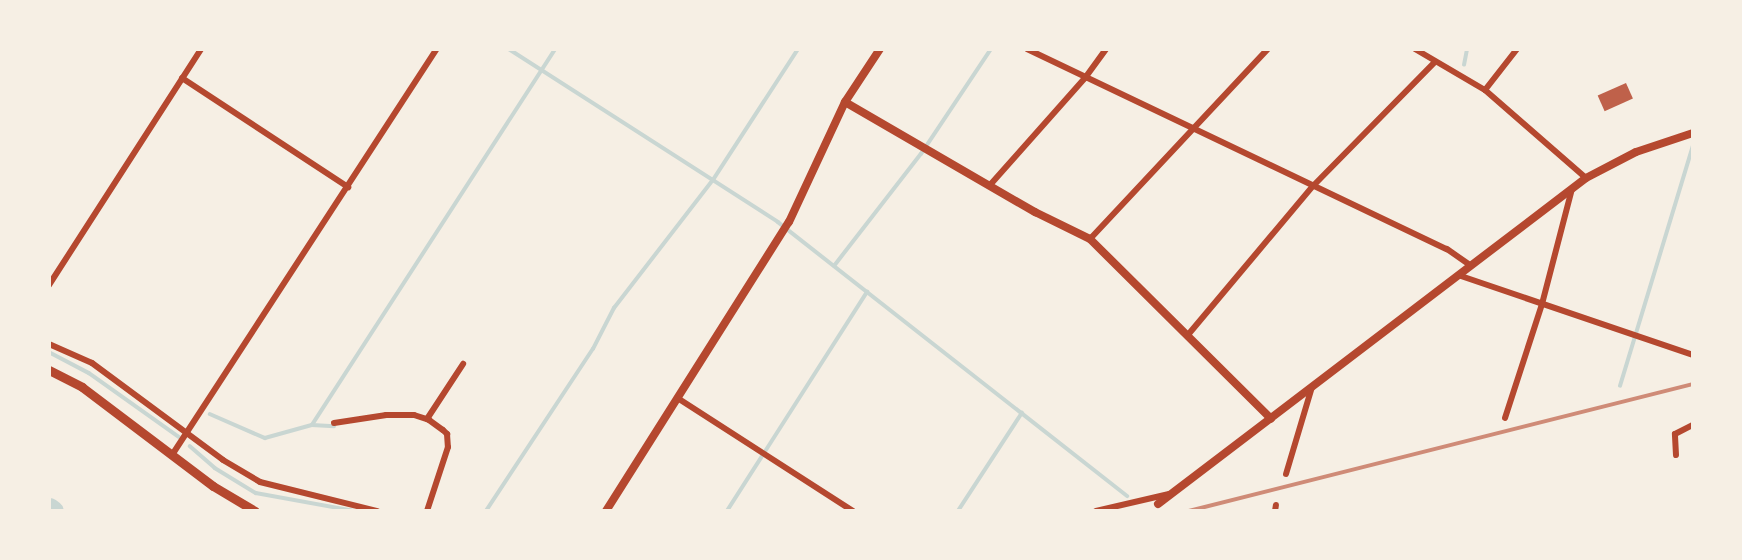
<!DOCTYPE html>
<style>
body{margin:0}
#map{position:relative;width:1742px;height:560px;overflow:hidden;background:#f6efe4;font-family:Spectral,serif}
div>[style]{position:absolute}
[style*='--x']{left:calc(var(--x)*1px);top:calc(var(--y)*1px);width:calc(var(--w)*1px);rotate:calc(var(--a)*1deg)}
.stream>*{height:3.5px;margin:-1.75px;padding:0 1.75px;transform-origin:1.75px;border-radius:1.75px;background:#c9d6d2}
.river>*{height:21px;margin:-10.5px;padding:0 10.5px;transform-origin:10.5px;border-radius:10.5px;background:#c9d6d2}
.building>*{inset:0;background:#bf614a;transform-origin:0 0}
.minor>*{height:6px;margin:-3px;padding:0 3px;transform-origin:3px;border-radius:3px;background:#b5482f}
.tertiary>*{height:8px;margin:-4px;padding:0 4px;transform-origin:4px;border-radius:4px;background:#b5482f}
.secondary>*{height:9px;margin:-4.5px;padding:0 4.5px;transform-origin:4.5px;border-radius:4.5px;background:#b5482f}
.rail>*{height:3.5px;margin:-1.75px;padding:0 1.75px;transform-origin:1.75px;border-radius:1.75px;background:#cf8b77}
span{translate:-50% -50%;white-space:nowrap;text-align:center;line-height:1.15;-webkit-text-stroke:7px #f6efe4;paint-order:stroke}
.frame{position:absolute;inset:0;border:51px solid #f6efe4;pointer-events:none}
</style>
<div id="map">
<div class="stream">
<div style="--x:509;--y:49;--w:320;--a:32.7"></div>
<div style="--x:778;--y:222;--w:444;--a:38.1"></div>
<div style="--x:1464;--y:65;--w:16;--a:-79"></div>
<div style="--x:834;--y:266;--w:142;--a:-52.2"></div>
<div style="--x:921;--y:154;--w:126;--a:-56.3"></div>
<div style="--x:49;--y:352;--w:45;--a:27.7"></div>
<div style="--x:89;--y:373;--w:110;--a:35.4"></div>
<div style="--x:1620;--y:386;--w:251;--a:-73.1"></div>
<div style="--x:210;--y:414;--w:60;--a:23.6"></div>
<div style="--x:265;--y:438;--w:49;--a:-15.5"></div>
<div style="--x:312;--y:425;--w:22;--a:3"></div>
<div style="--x:312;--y:425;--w:448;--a:-57.1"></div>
<div style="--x:190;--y:446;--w:33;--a:41"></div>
<div style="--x:215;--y:468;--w:48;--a:31.4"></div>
<div style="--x:256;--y:493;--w:101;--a:10.3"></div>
<div style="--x:486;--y:511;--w:194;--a:-56.6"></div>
<div style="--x:593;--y:349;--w:46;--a:-62.9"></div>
<div style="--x:614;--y:308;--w:162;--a:-52.3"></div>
<div style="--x:713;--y:180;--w:156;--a:-57"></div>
<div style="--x:727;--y:511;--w:260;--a:-57.4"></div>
<div style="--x:958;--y:511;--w:117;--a:-56.9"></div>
</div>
<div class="river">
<div style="--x:49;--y:508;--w:5;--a:37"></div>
</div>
<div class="building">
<div style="left:1626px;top:83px;width:17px;height:31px;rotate:66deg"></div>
</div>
<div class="minor">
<div style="--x:1027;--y:49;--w:465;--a:25.5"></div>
<div style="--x:1447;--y:249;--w:28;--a:35"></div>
<div style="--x:1415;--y:49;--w:81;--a:30.4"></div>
<div style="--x:1485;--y:90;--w:134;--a:41.1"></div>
<div style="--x:182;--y:78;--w:199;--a:33.3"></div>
<div style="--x:1485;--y:90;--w:52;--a:-52"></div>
<div style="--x:990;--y:185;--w:143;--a:-48.4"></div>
<div style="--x:1085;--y:78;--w:36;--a:-54"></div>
<div style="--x:1090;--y:239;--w:260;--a:-46.9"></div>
<div style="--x:1458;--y:275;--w:248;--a:18.8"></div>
<div style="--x:49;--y:285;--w:281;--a:-57.2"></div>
<div style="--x:1187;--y:336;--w:196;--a:-50"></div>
<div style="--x:1313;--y:186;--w:174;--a:-45.5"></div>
<div style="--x:49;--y:344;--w:47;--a:23.8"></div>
<div style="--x:92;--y:363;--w:163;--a:36.5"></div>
<div style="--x:223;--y:460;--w:43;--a:30.7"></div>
<div style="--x:260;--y:482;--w:121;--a:13.9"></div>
<div style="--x:679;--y:399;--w:207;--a:32.8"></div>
<div style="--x:1505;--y:418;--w:120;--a:-72"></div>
<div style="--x:1542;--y:304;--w:119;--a:-75.4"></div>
<div style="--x:427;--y:419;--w:66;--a:-56.8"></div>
<div style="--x:334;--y:423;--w:53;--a:-8.7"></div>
<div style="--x:386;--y:415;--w:28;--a:0"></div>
<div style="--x:414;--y:415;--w:16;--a:18"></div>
<div style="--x:429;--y:420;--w:17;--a:36"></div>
<div style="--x:443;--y:430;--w:6;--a:45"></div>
<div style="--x:447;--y:434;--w:13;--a:86"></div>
<div style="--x:448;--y:447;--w:67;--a:108.2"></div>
<div style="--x:172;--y:455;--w:485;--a:-56.9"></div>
<div style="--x:1676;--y:455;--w:21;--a:-93"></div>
<div style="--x:1675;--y:434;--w:20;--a:-27"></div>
<div style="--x:1286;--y:474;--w:91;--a:-73.4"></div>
<div style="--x:1096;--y:511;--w:75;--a:-13.1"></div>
<div style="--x:1275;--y:511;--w:6;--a:-81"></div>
</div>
<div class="tertiary">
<div style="--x:845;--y:102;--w:220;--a:30.1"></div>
<div style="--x:1035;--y:212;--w:61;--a:26.1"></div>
<div style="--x:1090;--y:239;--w:255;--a:44.8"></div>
<div style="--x:1158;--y:504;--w:538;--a:-37.3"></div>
<div style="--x:1586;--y:178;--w:56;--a:-27.5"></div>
<div style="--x:1636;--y:152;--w:60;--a:-18.4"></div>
<div style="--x:606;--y:511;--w:342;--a:-57.7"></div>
<div style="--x:789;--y:222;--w:132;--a:-65"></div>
<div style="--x:845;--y:102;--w:64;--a:-56.6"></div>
</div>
<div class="secondary">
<div style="--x:49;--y:370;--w:37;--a:27"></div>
<div style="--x:82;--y:387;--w:164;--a:37.1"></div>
<div style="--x:213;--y:486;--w:49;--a:30.8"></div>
</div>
<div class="rail">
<div style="--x:1189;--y:511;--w:520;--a:-14.14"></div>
</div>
<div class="frame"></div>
</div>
